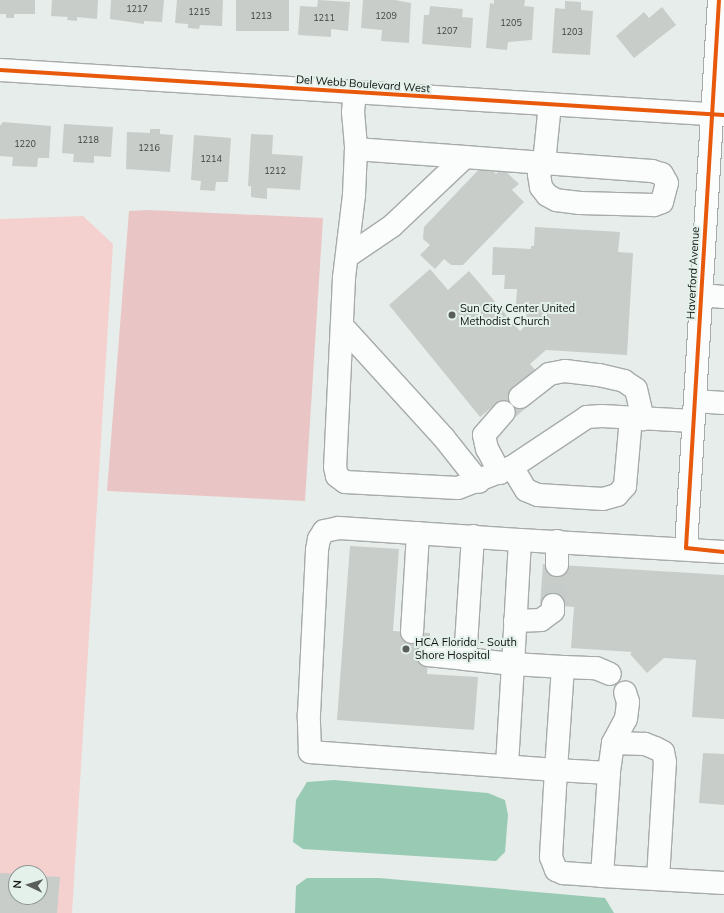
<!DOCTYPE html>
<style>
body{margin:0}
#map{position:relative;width:724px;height:913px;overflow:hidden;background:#e7edea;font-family:Mulish,sans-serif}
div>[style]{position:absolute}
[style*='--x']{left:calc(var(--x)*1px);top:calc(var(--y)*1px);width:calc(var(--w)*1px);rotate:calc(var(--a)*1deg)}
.green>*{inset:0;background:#f4d1ce}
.forest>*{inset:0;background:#e9c6c5}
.water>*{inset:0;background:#99cab4}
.building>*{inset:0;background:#c8cdca;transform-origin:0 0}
.minor-tunnel>*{height:22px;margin-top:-11px;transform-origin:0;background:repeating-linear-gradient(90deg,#c6ccc9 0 22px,transparent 0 33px)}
.roads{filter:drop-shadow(1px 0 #a6aba9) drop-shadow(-1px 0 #a6aba9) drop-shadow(0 1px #a6aba9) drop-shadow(0 -1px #a6aba9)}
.minor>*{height:22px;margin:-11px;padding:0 11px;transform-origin:11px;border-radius:11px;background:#fbfcfc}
.cycleway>*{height:4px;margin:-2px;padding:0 2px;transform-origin:2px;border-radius:2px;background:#e8590c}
.dots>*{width:11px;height:11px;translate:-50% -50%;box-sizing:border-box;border:2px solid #e4f0ea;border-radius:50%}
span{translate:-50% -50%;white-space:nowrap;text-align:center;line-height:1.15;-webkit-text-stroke:4px #e4f0ea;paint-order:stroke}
.number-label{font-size:9px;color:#3c413e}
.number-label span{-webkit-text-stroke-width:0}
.street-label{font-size:11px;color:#0e1210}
.poi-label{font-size:11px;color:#0e1210}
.left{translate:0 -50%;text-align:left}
.north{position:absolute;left:8px;top:865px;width:40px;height:40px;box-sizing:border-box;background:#e4f0ea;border:1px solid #8e9793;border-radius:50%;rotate:274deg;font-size:11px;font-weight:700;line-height:16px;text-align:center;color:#0e1210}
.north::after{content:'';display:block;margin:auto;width:14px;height:18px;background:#5a5f5c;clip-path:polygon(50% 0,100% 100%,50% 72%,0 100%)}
</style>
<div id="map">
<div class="green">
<div style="clip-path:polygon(evenodd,83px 216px,113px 244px,72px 913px,0 913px,0 219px,83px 216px,16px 873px,40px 873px,40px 897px,16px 897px,16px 873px)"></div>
</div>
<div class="forest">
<div style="clip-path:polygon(148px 210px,323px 218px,305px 501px,107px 491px,129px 211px)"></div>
</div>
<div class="water">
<div style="clip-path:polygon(334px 780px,488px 793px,505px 800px,508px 815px,505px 852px,496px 861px,303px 849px,293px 842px,296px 800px,307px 782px)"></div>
<div style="clip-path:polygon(307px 878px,379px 878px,605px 898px,614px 913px,295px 913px,296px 886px)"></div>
</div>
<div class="building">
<div style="clip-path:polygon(0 0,35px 0,35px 14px,14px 14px,14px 18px,6px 18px,6px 14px,0 14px)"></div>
<div style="clip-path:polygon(52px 0,98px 0,97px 19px,77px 17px,77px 21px,67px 20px,68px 17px,51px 16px)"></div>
<div style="clip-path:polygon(111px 0,164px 0,162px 22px,144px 21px,144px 24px,110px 19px)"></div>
<div style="clip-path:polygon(177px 0,223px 0,222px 26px,200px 25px,199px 29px,188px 28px,188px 24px,175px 23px)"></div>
<div style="left:236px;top:0;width:53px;height:31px"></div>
<div style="clip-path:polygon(318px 0,350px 2px,348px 31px,331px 29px,331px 37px,298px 35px,300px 6px,317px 7px)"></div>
<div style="clip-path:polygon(363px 0,395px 0,411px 3px,409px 43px,381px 41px,382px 30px,361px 28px)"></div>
<div style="clip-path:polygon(494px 0,525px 0,524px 6px,534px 7px,532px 40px,508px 42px,507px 50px,486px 48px,490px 3px,494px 4px)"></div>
<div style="clip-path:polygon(565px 1px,581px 2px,581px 10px,593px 11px,590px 55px,552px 53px,555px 8px,565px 9px)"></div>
<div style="clip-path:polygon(430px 6px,463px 9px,462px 17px,473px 18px,471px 48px,422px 44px,424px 15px,429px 15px)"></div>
<div style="clip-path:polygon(662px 7px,676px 25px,634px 58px,616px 36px,644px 12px,649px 18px)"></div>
<div style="clip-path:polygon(3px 122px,51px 126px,49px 158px,38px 158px,37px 167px,12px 166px,13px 157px,0 156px,0 126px)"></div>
<div style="clip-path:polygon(64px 124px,113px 127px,111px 157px,94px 156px,94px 163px,73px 162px,74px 154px,62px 153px)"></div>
<div style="clip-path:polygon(150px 129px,160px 129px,160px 134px,173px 135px,170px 172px,126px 169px,127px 132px,150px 133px)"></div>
<div style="clip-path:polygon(251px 134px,273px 135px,272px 154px,303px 156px,300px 190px,267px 188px,267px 199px,251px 197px,251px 186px,248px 186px)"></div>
<div style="clip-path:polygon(194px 135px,231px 138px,228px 182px,216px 182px,215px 191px,200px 190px,201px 181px,191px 180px)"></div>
<div style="clip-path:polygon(485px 163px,496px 174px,502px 168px,519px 184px,512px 190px,524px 202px,463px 265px,451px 265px,444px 259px,435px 269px,420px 255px,430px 245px,423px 239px,424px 227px)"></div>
<div style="clip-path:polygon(535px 227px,620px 232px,618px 252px,633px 253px,627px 355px,546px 350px,530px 364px,535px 370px,513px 389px,528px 406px,512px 420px,497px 403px,480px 417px,389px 305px,430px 269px,448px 290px,469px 271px,520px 331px,526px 325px,527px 304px,516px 304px,517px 289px,504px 289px,505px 275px,492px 275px,493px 247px,531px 249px,531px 246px,534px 246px)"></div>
<div style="clip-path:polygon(350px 546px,399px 549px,393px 631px,430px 633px,427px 674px,478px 677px,474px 730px,337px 720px)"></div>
<div style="clip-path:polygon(543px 564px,724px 575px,724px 719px,692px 717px,696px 660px,664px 658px,647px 673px,630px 654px,632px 652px,571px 648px,574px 607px,540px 604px)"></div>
<div style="clip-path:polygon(703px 753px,724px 754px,724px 805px,699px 803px)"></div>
<div style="clip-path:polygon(0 873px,16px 874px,16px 897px,40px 897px,40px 876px,60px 877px,57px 913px,0 913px)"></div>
</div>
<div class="minor-tunnel">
<div style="--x:553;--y:605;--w:40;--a:-84.3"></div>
<div style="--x:412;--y:632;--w:19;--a:78"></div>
<div style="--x:416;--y:651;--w:13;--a:18"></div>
</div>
<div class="roads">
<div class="minor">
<div style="--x:0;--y:70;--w:725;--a:3.56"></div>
<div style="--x:355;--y:93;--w:19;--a:96"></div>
<div style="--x:353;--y:112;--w:37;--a:85"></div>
<div style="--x:356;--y:149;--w:46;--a:92.5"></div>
<div style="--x:354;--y:195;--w:84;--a:96.9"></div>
<div style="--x:344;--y:278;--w:189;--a:92.7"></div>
<div style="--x:335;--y:467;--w:9;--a:77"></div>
<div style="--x:337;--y:476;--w:10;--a:37"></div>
<div style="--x:345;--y:482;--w:113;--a:3"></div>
<div style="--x:458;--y:488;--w:58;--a:-21.3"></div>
<div style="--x:512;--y:467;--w:90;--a:-33.7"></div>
<div style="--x:587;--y:417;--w:15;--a:-4"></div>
<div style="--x:602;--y:416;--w:91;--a:3.1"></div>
<div style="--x:356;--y:149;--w:109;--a:4.2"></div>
<div style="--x:348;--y:256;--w:53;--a:-34.3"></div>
<div style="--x:392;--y:226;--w:100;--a:-43.4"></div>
<div style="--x:465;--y:157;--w:79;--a:4.3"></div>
<div style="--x:544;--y:163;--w:108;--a:4.2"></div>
<div style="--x:652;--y:171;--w:10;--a:17"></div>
<div style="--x:662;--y:174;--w:10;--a:61"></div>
<div style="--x:667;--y:183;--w:20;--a:105"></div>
<div style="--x:662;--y:202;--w:9;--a:159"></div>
<div style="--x:654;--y:205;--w:74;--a:-178.5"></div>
<div style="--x:580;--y:203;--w:24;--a:-173"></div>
<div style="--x:556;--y:200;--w:10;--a:-151"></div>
<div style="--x:547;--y:195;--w:10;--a:-127"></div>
<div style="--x:541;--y:187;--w:13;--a:-99"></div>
<div style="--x:539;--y:174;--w:12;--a:-66"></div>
<div style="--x:544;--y:163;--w:59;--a:-84.2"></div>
<div style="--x:701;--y:295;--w:23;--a:5"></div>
<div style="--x:343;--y:327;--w:150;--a:47.7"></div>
<div style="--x:444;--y:438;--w:56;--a:51.5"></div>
<div style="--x:520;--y:397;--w:37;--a:-38"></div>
<div style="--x:549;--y:374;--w:16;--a:-11"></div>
<div style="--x:565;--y:371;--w:34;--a:7"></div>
<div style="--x:599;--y:375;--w:26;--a:13"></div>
<div style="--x:624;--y:381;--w:14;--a:34"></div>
<div style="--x:636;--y:389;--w:31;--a:77"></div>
<div style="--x:695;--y:401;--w:29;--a:4"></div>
<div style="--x:512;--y:467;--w:27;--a:59"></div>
<div style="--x:526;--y:490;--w:13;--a:23"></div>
<div style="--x:538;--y:495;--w:65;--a:3.5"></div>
<div style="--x:603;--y:499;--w:15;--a:-16"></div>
<div style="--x:617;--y:495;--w:12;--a:-48"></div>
<div style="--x:625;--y:486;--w:68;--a:-85"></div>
<div style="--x:500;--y:473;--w:27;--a:-118"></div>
<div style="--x:487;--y:449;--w:14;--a:-102"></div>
<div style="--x:484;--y:435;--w:30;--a:-49"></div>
<div style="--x:473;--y:536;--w:123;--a:93.7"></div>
<div style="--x:465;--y:659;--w:48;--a:5.9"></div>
<div style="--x:513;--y:664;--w:102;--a:93.4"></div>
<div style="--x:520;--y:540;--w:204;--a:3.4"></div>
<div style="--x:686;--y:548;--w:549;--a:-86.55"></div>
<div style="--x:557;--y:565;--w:24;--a:-90"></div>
<div style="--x:515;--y:621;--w:26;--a:-2"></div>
<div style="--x:541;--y:620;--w:15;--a:-37"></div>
<div style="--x:553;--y:611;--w:6;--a:-90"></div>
<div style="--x:412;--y:632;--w:99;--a:-86.5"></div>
<div style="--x:428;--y:655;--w:37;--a:6"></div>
<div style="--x:563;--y:667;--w:33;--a:2"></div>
<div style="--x:596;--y:668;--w:15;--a:23"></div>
<div style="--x:613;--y:743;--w:27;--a:-62"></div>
<div style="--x:626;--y:719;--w:17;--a:-83"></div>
<div style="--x:628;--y:702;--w:10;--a:-107"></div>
<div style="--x:602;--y:876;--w:103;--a:-86.1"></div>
<div style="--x:658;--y:879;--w:117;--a:-86.6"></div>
<div style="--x:665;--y:762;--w:10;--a:-101"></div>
<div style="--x:663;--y:752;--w:9;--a:-153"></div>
<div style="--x:655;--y:748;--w:11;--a:-158"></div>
<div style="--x:645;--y:744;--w:32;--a:-178"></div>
<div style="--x:613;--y:743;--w:30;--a:98"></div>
<div style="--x:609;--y:773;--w:53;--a:-176.8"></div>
<div style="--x:556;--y:770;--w:247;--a:-175.8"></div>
<div style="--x:310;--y:752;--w:38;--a:-92"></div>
<div style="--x:309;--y:714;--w:164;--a:-87.2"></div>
<div style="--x:317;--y:550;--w:11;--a:-80"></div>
<div style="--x:319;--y:539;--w:9;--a:-58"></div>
<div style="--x:324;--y:531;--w:15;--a:-11"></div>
<div style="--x:339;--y:528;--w:181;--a:3.8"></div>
<div style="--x:520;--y:540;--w:124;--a:93.2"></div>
<div style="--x:513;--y:664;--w:50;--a:3.4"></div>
<div style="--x:563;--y:667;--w:103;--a:93.9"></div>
<div style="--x:556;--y:770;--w:87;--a:93.3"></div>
<div style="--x:551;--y:857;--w:14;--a:69"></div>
<div style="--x:556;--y:870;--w:8;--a:23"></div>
<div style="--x:563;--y:873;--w:39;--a:4"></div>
<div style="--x:602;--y:876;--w:122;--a:3.3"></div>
</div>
</div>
<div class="cycleway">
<div style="--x:719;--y:0;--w:549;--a:93.45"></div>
<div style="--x:686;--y:548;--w:38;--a:6"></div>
<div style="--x:0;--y:70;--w:725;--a:3.56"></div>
</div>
<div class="dots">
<div style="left:452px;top:315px;background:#5a5f5c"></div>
<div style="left:406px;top:649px;background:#5a5f5c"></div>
</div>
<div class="number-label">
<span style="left:137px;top:9px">1217</span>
<span style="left:199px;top:12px">1215</span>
<span style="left:261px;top:16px">1213</span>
<span style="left:386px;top:16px">1209</span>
<span style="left:324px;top:18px">1211</span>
<span style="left:511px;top:23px">1205</span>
<span style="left:447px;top:31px">1207</span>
<span style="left:572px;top:32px">1203</span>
<span style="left:88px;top:140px">1218</span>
<span style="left:25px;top:144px">1220</span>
<span style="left:149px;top:148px">1216</span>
<span style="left:211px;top:159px">1214</span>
<span style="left:275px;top:171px">1212</span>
</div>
<div class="street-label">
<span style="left:363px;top:84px;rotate:4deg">Del Webb Boulevard West</span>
<span style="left:693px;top:273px;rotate:-87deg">Haverford Avenue</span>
</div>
<div class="poi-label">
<span class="left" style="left:460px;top:315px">Sun City Center United<br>Methodist Church</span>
<span class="left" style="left:415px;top:649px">HCA Florida - South<br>Shore Hospital</span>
</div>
<div class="north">N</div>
</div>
